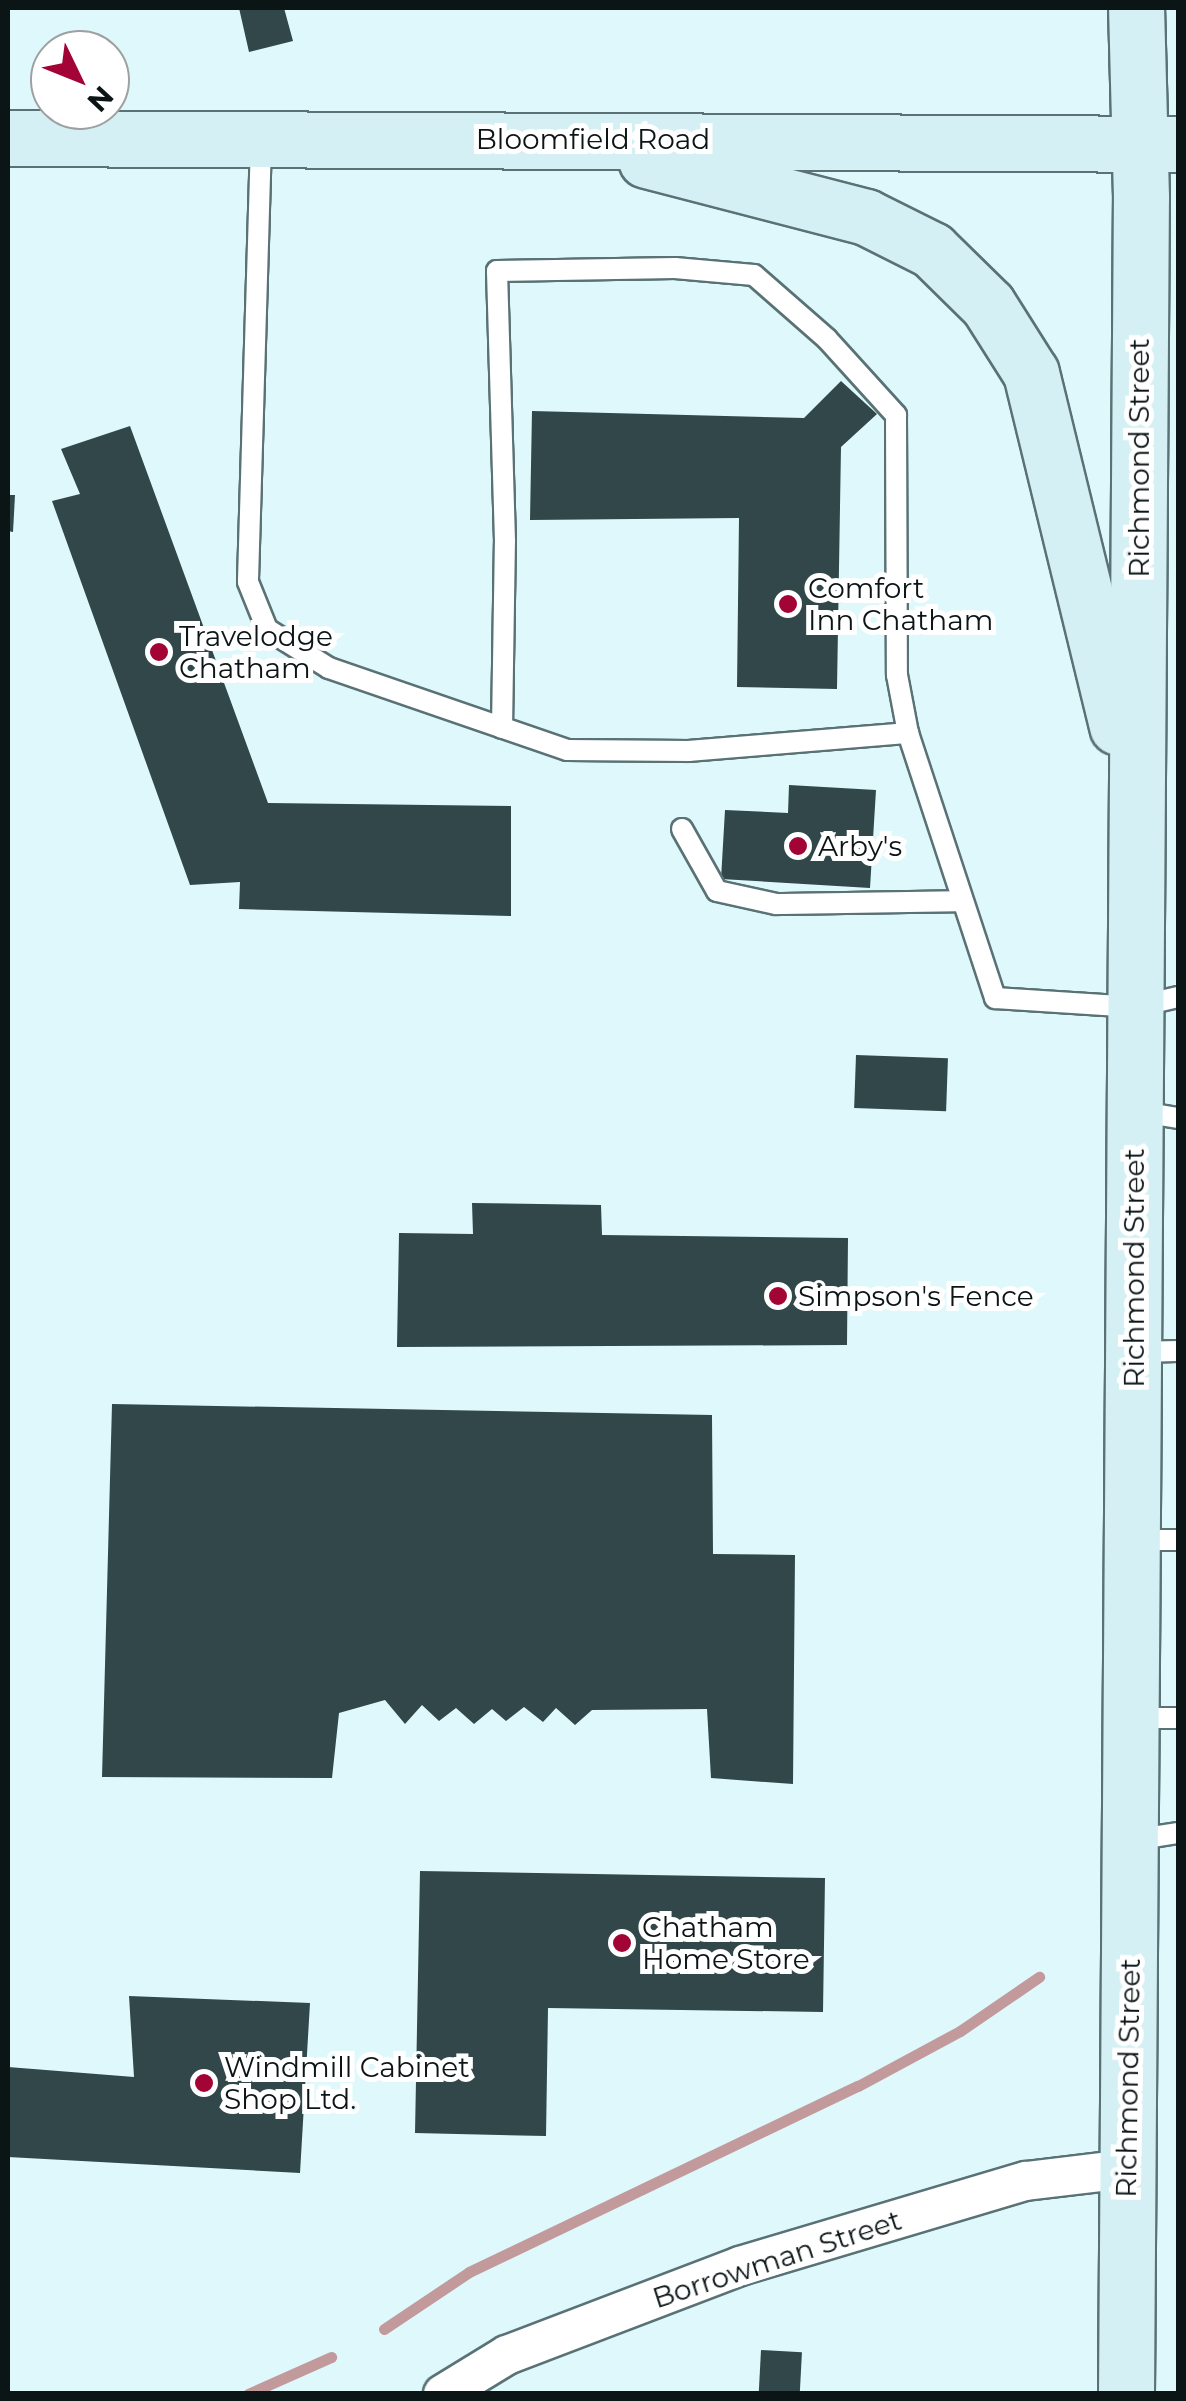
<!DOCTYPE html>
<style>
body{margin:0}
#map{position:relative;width:1186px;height:2401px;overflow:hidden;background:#def8fc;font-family:Montserrat,sans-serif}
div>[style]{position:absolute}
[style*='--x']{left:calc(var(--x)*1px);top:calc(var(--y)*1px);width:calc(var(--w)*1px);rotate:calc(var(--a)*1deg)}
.stream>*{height:11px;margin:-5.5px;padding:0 5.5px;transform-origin:5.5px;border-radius:5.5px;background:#c29a9c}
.building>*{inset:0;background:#31474a;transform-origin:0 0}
.roads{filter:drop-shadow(2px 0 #5a7275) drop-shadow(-2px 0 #5a7275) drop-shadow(0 2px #5a7275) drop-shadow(0 -2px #5a7275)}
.lane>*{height:20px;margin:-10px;padding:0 10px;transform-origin:10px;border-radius:10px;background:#fff}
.street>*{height:38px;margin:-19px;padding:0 19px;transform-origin:19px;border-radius:19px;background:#fff}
.secondary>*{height:55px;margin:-27.5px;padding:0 27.5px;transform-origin:27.5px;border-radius:27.5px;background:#d4f0f4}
.dots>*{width:28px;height:28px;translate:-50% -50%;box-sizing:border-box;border:5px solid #fff;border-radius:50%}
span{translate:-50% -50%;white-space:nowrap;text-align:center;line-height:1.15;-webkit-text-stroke:10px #fff;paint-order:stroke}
.street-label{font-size:28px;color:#0c1516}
.poi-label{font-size:28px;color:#0c1516}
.left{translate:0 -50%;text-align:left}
.frame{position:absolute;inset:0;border:10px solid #0c1516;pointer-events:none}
.north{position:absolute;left:30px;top:30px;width:100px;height:100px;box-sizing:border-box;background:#fff;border:2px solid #9ea1a2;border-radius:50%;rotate:133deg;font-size:28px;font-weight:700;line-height:40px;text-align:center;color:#0c1516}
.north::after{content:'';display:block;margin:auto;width:35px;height:45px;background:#a30436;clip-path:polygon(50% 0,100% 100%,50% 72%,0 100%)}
</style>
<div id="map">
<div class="stream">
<div style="--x:384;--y:2329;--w:102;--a:-33.8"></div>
<div style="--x:469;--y:2272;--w:431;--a:-25.6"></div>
<div style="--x:858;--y:2086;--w:116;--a:-28.3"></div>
<div style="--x:960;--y:2031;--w:96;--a:-34.4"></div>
<div style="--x:248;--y:2394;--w:91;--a:-24"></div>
</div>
<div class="building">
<div style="clip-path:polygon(239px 8px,284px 8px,293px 41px,249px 52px)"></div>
<div style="clip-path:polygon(841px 381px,877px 414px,841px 447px,837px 689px,737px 687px,739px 518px,530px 520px,532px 411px,804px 418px)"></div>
<div style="clip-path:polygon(130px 426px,268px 803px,511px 806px,511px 916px,239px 909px,240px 882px,190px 885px,52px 501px,80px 494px,61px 449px)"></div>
<div style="clip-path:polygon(8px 495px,15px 495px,13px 532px,8px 531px)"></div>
<div style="clip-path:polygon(789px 785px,876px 790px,870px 888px,721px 879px,725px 810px,788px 813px)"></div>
<div style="left:856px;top:1055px;width:92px;height:53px;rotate:2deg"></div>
<div style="clip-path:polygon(472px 1203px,601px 1205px,602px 1235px,848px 1238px,847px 1345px,397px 1347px,399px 1233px,473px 1234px)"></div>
<div style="clip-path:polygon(112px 1404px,712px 1415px,713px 1554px,795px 1555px,793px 1784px,711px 1778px,707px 1709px,592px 1710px,575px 1725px,556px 1708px,543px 1722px,524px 1707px,506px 1721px,492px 1709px,474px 1724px,456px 1708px,439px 1721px,422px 1705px,405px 1724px,385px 1700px,339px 1713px,332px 1778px,102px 1777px)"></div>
<div style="clip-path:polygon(420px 1871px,825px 1878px,823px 2012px,548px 2008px,546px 2136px,415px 2133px)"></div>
<div style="clip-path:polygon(129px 1996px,310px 2003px,300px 2173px,8px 2157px,8px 2067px,134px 2077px)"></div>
<div style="left:761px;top:2350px;width:41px;height:44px;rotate:3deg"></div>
</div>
<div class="roads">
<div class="lane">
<div style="--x:261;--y:142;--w:440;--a:91.7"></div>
<div style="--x:248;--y:582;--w:51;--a:68"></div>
<div style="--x:267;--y:629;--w:73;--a:32.2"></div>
<div style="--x:329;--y:668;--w:252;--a:19"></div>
<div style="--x:567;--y:750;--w:122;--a:0.5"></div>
<div style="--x:689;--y:751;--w:220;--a:-4.7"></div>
<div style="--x:908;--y:733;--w:279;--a:71.8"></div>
<div style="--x:995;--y:998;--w:140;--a:3.7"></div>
<div style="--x:1135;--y:1007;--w:44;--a:-13.1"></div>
<div style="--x:502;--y:728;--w:187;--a:-89.1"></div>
<div style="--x:505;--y:541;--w:270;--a:-91.7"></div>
<div style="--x:497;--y:271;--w:178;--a:-1"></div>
<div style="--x:675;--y:268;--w:79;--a:5.1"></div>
<div style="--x:754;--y:275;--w:97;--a:41.2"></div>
<div style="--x:827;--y:339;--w:103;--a:47.8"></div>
<div style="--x:896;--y:415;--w:260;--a:89.8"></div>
<div style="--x:897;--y:675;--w:59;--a:79.3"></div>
<div style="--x:682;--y:829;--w:71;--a:60.6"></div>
<div style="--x:717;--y:891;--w:60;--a:12.4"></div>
<div style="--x:776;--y:904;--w:186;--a:-0.9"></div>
<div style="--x:1136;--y:1111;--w:43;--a:9.5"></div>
<div style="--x:1136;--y:1352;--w:42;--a:-1.4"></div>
<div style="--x:1136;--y:1540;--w:42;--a:0"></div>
<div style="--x:1133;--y:1718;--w:45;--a:0"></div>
<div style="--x:1133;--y:1840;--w:46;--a:-8.8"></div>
</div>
<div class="street">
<div style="--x:443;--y:2394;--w:75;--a:-31.4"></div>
<div style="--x:507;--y:2355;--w:249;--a:-20.9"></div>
<div style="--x:740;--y:2266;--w:298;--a:-16.6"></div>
<div style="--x:1026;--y:2181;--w:102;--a:-6.8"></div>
</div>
<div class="secondary">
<div style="--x:8;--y:138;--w:1170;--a:0.29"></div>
<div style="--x:646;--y:160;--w:227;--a:14.5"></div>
<div style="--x:866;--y:217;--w:74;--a:26.6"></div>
<div style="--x:932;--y:250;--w:78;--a:44.5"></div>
<div style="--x:988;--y:305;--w:80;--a:57.7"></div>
<div style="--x:1031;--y:373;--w:364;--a:76.3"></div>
<div style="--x:1126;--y:2394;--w:2197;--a:-89.61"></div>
<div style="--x:1141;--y:197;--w:189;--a:-91.5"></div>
</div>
</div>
<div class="dots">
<div style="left:788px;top:604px;background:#a30436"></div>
<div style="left:159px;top:652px;background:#a30436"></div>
<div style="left:798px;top:846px;background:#a30436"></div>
<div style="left:778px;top:1296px;background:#a30436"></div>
<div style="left:622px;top:1943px;background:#a30436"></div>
<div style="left:204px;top:2083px;background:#a30436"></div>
</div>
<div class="street-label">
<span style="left:593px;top:139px">Bloomfield Road</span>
<span style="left:1139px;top:458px;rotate:-90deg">Richmond Street</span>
<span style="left:1134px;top:1268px;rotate:-90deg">Richmond Street</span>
<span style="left:1128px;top:2078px;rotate:-89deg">Richmond Street</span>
<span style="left:777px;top:2259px;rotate:-18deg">Borrowman Street</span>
</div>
<div class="poi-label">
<span class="left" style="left:808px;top:604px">Comfort<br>Inn Chatham</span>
<span class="left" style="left:179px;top:652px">Travelodge<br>Chatham</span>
<span class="left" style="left:818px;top:846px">Arby's</span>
<span class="left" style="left:798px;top:1296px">Simpson's Fence</span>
<span class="left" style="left:642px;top:1943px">Chatham<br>Home Store</span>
<span class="left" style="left:224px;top:2083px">Windmill Cabinet<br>Shop Ltd.</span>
</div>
<div class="frame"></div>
<div class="north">N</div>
</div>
